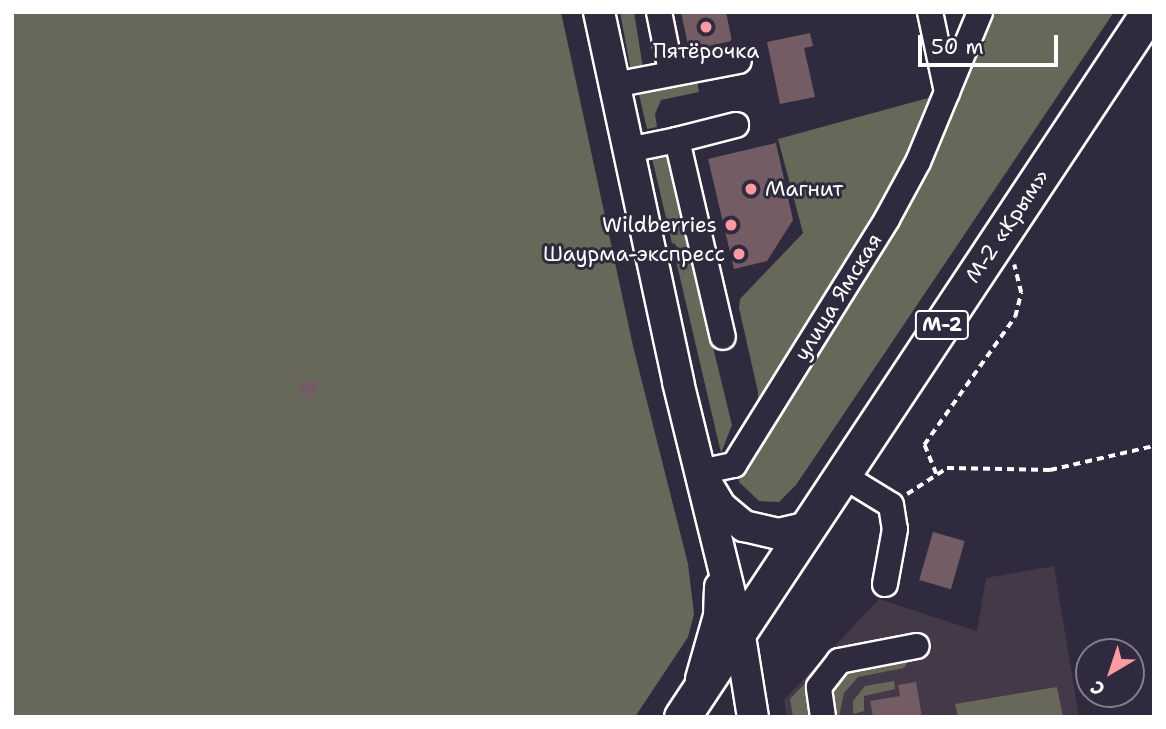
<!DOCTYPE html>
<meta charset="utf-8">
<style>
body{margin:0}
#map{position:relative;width:1166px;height:729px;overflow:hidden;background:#2f2a3d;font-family:"Shantell Sans",sans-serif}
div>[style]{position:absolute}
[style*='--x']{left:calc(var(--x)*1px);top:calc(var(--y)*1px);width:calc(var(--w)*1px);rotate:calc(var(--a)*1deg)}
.built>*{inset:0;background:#433948}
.green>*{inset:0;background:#67685a}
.building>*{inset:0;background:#735c63;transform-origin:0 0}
.path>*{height:3.5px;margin-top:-1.75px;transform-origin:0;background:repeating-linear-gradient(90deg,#fff 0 7px,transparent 0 12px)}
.roads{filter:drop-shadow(2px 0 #fff) drop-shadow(-2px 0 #fff) drop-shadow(0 2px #fff) drop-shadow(0 -2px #fff)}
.minor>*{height:24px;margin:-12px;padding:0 12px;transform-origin:12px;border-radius:12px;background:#2f2a3d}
.major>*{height:30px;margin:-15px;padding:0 15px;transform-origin:15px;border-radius:15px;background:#2f2a3d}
.highway>*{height:35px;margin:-17.5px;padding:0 17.5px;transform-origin:17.5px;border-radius:17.5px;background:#2f2a3d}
.dots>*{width:19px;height:19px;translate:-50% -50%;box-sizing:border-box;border:4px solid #2f2a3d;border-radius:50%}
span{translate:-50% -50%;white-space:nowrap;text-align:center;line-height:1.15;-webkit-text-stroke:6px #2f2a3d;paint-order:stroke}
.shield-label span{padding:2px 5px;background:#2f2a3d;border:2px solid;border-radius:5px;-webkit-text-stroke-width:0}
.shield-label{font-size:19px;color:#fff;font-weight:700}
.poi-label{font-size:21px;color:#fff}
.left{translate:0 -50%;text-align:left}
.right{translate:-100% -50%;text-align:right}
.street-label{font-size:21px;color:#fff}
.frame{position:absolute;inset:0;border:14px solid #fff;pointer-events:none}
.north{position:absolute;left:1075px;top:638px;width:70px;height:70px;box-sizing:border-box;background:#2f2a3d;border:2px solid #827f8b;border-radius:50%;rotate:219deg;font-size:19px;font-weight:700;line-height:28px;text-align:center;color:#fff}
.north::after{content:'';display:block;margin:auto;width:24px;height:32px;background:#ff9aa2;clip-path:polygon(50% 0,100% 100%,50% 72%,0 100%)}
.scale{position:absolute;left:918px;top:35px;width:140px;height:32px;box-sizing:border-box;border:4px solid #fff;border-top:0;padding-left:9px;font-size:21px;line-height:24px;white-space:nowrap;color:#fff;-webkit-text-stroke:5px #2f2a3d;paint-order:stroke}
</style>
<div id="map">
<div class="built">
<div style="clip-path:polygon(1054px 566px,1079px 717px,787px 717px,784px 700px,879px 599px,977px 631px,986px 578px)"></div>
</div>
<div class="green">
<div style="clip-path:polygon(12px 12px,561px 12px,633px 346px,688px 564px,694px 614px,688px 637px,635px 717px,12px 717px)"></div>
<div style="clip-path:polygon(620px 12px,634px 12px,643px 68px,631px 71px)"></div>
<div style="clip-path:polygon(973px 12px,1114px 12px,796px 485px,779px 502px,759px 501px,739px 482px,742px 464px,758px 453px,758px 392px,739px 308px,740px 299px,803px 233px,778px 139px,928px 98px)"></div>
<div style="clip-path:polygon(696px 75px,699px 92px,661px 100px,655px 114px,657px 127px,647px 129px,638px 90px)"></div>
<div style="clip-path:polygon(667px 157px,672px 161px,670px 171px,732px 425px,721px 453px,652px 158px)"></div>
<div style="clip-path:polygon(911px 657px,904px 668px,858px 677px,844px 693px,839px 716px,828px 716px,824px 694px,837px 669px)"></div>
<div style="clip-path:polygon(809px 679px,815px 717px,793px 717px,790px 699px)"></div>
<div style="clip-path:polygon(894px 681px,895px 689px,864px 696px,864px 711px,853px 714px,853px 701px,865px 686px)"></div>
<div style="clip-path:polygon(1057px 687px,1063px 717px,958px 717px,955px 704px)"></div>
</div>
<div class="building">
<div style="clip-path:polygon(681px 12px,726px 12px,732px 41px,689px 50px)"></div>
<div style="clip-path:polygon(810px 33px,813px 46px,804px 48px,815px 97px,780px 104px,767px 42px)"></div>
<div style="clip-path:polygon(776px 143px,793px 220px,767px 261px,734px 269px,708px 159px)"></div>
<div style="left:301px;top:379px;width:17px;height:15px;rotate:10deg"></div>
<div style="left:933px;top:532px;width:33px;height:50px;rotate:16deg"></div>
<div style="clip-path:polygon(916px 682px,922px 717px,873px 717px,870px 701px,900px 696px,898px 685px)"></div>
</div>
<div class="path">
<div style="--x:936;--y:474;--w:31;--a:-112"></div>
<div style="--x:924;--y:445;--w:157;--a:-54.6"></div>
<div style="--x:1015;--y:317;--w:25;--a:-76"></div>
<div style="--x:1021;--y:293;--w:29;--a:-104"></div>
<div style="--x:907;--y:494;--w:48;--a:-33"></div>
<div style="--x:947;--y:468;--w:103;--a:1.1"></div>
<div style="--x:1050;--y:470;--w:107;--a:-13"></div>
</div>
<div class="roads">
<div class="minor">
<div style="--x:659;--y:12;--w:60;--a:78.5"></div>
<div style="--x:930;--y:12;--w:82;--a:78"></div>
<div style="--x:614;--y:85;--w:127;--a:-10.9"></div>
<div style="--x:677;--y:140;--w:61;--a:-14.3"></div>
<div style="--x:628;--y:150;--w:50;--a:-11.5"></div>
<div style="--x:677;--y:140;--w:202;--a:76.9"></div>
<div style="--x:700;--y:472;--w:35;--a:-12"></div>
<div style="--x:734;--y:465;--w:290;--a:-58.1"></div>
<div style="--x:887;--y:219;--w:65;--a:-61.5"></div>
<div style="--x:918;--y:162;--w:162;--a:-67.5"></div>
<div style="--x:842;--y:475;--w:57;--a:31.5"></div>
<div style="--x:891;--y:505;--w:24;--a:81"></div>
<div style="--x:895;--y:529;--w:56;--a:100.3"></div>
<div style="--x:823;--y:717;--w:30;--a:-98"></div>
<div style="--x:819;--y:687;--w:33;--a:-52"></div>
<div style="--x:839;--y:661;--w:79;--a:-10.9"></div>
</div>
<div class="major">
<div style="--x:599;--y:12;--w:378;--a:77.9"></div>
<div style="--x:678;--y:382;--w:255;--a:76.2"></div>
<div style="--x:739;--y:630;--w:88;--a:80.9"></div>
<div style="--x:707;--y:484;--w:27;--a:59"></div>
<div style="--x:721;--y:507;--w:30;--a:40"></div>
<div style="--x:744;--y:526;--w:35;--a:13"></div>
<div style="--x:778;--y:534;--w:31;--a:-13"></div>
<div style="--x:701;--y:679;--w:66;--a:-74.1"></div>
<div style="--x:719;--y:616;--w:29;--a:-88"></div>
</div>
<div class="highway">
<div style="--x:682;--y:717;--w:846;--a:-56.48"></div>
</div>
</div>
<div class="dots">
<div style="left:706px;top:27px;background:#ff9aa2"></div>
<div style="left:751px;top:189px;background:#ff9aa2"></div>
<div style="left:731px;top:225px;background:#ff9aa2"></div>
<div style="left:739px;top:254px;background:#ff9aa2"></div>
</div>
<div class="shield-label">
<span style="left:942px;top:325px">М-2</span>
</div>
<div class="poi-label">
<span style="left:706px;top:51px">Пятёрочка</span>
<span class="left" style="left:765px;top:189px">Магнит</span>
<span class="right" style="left:717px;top:225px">Wildberries</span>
<span class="right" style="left:725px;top:254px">Шаурма-экспресс</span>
</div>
<div class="street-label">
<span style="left:1007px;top:226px;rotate:-56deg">М-2 «Крым»</span>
<span style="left:838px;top:297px;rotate:-58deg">улица Ямская</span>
</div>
<div class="frame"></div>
<div class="north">С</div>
<div class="scale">50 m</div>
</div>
